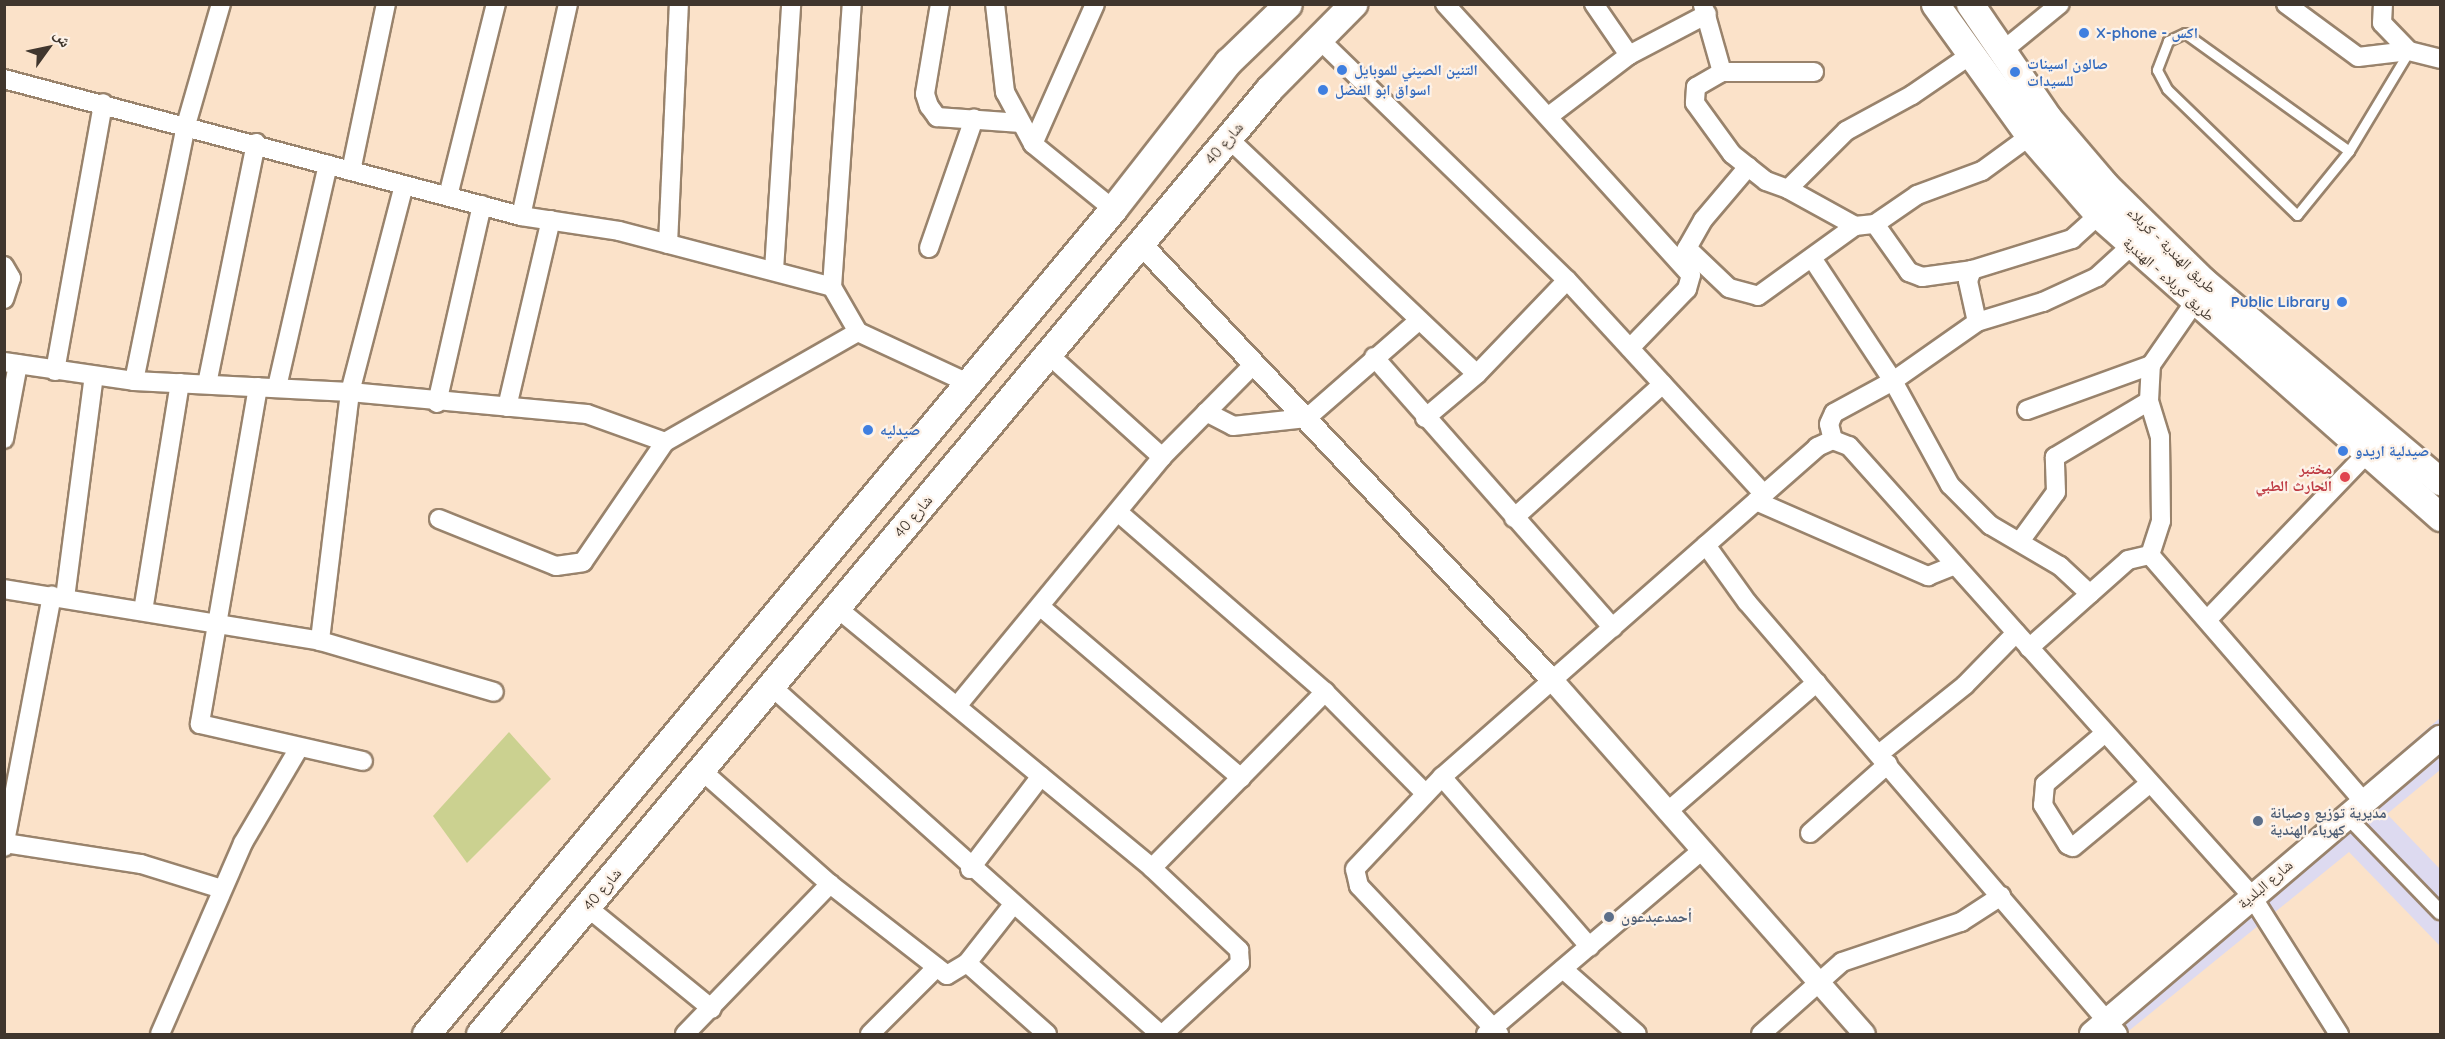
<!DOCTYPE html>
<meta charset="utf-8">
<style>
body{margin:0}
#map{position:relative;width:2445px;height:1039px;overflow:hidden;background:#fbe2c9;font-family:Quicksand,"Noto Naskh Arabic",sans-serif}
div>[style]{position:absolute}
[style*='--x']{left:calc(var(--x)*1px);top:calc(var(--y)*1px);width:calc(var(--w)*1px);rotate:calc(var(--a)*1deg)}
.commercial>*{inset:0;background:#dddaf0}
.green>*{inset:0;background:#cbd190}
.roads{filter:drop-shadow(2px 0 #99836c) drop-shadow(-2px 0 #99836c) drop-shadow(0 2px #99836c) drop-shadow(0 -2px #99836c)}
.service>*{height:9px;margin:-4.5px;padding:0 4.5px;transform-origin:4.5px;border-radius:4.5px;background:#fff}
.pedestrian>*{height:14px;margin:-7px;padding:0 7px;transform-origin:7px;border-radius:7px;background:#fff}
.minor>*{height:18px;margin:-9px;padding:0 9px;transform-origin:9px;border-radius:9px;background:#fff}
.tertiary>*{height:21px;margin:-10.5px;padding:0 10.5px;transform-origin:10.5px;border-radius:10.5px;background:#fff}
.secondary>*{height:24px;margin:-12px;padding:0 12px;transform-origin:12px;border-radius:12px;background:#fff}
.primary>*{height:27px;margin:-13.5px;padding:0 13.5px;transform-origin:13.5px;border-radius:13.5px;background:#fff}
.dots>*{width:16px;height:16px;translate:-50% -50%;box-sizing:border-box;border:3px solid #fdf2e8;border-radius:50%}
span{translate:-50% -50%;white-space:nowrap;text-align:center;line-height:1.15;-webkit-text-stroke:4.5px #fdf2e8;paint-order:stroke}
.shop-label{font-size:15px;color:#366cbe;font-weight:700}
.left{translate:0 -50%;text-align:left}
.right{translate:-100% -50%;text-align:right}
.street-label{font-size:15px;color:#40362d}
.health-label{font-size:15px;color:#be3a42;font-weight:700}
.service-label{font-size:15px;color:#4e5e75;font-weight:700}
.frame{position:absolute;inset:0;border:6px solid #40362d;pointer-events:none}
.north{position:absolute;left:18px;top:18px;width:60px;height:60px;-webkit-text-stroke:4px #fdf2e8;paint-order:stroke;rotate:57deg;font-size:16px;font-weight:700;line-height:24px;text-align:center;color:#40362d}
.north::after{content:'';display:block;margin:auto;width:21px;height:27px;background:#40362d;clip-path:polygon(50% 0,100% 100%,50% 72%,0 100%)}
</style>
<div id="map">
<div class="commercial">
<div style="clip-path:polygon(2440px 718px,2440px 770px,2387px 814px,2440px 869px,2440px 946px,2349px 852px,2125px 1034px,2107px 1004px)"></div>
</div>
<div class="green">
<div style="clip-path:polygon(509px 732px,551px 779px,467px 863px,433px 816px)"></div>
</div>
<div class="roads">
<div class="service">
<div style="--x:2349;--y:151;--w:202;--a:-144.3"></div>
<div style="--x:2185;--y:33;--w:19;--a:155"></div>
<div style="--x:2168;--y:41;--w:31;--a:111"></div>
<div style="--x:2157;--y:70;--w:21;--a:62"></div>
<div style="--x:2167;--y:89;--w:181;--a:44.1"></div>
<div style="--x:2297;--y:215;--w:82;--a:-50.9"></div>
<div style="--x:2349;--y:151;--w:117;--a:-59"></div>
</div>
<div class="pedestrian">
<div style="--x:2347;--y:816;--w:134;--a:45.9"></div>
</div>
<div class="minor">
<div style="--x:940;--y:4;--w:91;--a:99.5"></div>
<div style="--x:925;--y:94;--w:13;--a:72"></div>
<div style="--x:929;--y:106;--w:14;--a:54"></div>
<div style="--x:937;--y:117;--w:84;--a:4.1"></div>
<div style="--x:995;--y:4;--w:89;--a:83.5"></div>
<div style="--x:1005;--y:92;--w:59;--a:61.7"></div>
<div style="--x:1033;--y:144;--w:103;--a:39.1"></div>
<div style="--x:1445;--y:4;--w:366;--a:47.8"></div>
<div style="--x:1691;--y:275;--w:15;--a:106"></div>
<div style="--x:1687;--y:289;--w:82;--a:134"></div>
<div style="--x:1594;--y:4;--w:62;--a:55.5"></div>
<div style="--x:2286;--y:4;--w:89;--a:36.4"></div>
<div style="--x:2358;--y:57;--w:51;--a:-6.7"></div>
<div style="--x:2383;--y:4;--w:19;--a:93"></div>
<div style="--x:2382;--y:23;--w:39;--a:46"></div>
<div style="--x:2409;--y:51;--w:32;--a:14"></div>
<div style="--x:1703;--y:5;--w:70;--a:74.2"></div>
<div style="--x:1319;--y:39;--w:346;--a:44.2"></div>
<div style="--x:1567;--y:280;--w:291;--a:47.4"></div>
<div style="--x:2000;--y:53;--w:77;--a:-39.2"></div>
<div style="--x:1814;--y:72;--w:92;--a:180"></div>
<div style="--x:1722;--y:72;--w:30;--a:150"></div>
<div style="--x:1696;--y:87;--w:16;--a:94"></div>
<div style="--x:1695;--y:103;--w:63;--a:54"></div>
<div style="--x:1732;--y:154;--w:43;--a:38.5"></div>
<div style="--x:1766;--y:181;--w:23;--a:20"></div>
<div style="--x:1788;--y:189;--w:82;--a:-45"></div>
<div style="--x:1846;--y:131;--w:75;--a:-28.6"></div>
<div style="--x:1912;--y:95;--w:69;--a:-34.4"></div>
<div style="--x:4;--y:79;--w:535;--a:14.84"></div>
<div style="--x:521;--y:216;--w:99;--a:8.7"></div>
<div style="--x:619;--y:231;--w:220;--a:14.7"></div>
<div style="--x:832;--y:287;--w:52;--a:60"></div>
<div style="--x:858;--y:332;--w:121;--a:24.9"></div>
<div style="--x:1549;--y:116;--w:101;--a:-37.3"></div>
<div style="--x:1629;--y:55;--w:88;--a:-27.7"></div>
<div style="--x:1228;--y:138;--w:343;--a:43.5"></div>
<div style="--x:1033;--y:144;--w:153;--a:-66.1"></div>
<div style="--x:351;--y:171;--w:171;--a:-78.2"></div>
<div style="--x:404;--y:185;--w:214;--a:104.6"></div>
<div style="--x:350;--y:392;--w:251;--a:96.9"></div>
<div style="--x:320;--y:641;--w:181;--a:16.3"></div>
<div style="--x:1788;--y:189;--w:77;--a:28.9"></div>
<div style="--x:448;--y:196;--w:198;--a:-76"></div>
<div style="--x:521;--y:216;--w:217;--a:-77.5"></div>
<div style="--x:1875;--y:224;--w:59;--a:54.7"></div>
<div style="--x:1909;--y:272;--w:14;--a:21"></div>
<div style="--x:1922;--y:277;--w:50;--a:-8"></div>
<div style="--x:668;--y:244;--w:240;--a:-87.4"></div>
<div style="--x:929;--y:248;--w:137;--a:-70.8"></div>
<div style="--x:1687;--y:248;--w:58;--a:43.6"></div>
<div style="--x:1729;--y:288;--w:30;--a:15"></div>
<div style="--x:1758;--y:296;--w:120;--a:-35.8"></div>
<div style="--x:1855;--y:226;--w:20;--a:-6"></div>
<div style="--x:1875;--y:224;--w:51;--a:-34.6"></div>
<div style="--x:1917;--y:195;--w:69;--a:-20.3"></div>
<div style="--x:1982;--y:171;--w:59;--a:-36.1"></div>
<div style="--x:1682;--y:257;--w:43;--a:-60.4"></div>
<div style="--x:1703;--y:220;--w:70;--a:-49.7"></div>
<div style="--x:1812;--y:258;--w:147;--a:56.6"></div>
<div style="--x:1893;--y:381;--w:119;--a:61.3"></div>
<div style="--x:1950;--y:485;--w:57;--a:45"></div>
<div style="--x:1990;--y:525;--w:81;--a:30.4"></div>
<div style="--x:2060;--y:566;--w:41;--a:43"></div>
<div style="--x:4;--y:266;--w:14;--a:60"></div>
<div style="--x:11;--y:278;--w:22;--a:108"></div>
<div style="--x:774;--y:270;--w:267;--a:-86.3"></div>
<div style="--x:832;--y:287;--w:284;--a:-86"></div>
<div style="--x:1977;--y:322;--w:42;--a:-102.4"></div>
<div style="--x:1968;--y:281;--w:12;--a:-70"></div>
<div style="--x:1972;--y:270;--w:105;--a:-17.2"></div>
<div style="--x:2072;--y:239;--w:36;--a:-42"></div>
<div style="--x:1048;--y:354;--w:154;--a:42.1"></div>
<div style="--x:1374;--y:357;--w:361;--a:48.6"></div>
<div style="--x:4;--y:362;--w:131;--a:8.3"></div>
<div style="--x:134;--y:381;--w:216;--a:2.9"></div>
<div style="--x:350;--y:392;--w:238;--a:5.3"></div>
<div style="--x:587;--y:414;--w:83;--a:19.7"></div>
<div style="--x:665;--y:442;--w:222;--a:-29.7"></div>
<div style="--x:55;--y:371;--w:272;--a:-79.8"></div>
<div style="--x:134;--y:381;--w:261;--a:-78.5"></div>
<div style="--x:186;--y:125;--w:126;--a:-73.9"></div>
<div style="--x:207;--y:384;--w:246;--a:-78.5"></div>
<div style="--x:258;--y:387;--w:342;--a:99.8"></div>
<div style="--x:200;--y:724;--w:167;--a:12.8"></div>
<div style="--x:277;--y:387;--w:228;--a:-77.1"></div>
<div style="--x:437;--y:403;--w:203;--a:-77.2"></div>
<div style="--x:507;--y:407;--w:192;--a:-76.8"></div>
<div style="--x:2027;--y:410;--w:132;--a:-19.9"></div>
<div style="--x:1206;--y:412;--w:30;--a:27"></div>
<div style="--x:1233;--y:426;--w:74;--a:-6.2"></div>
<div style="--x:1307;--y:418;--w:147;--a:-41.1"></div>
<div style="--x:1425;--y:418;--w:68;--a:-40.2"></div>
<div style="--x:1477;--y:374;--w:130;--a:-46.2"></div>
<div style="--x:4;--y:439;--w:76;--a:-79.4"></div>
<div style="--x:1833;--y:440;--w:16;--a:-104"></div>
<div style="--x:1829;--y:424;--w:12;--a:-66"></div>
<div style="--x:1834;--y:413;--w:67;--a:-28.5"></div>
<div style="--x:1893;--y:381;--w:103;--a:-35.1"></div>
<div style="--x:1977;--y:322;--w:69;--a:-16.9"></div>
<div style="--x:2043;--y:302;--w:60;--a:-24.8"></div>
<div style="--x:2097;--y:277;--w:46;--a:-42.4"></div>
<div style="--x:1756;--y:501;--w:188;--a:23.6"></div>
<div style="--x:1928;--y:576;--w:29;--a:-22"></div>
<div style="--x:1118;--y:512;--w:274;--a:41"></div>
<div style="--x:1325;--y:692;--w:142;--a:45.3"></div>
<div style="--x:1514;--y:518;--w:200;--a:-42"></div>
<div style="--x:439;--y:519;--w:126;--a:21.9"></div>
<div style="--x:556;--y:566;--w:27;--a:-8"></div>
<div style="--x:583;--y:562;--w:145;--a:-55.7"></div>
<div style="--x:2021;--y:540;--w:59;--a:-53.9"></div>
<div style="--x:2056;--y:492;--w:35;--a:-92"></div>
<div style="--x:2055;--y:457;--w:109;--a:-30.8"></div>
<div style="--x:1706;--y:545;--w:70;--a:54.3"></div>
<div style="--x:1747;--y:602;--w:569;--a:49.34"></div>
<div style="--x:2150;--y:555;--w:36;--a:-72"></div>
<div style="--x:2161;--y:521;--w:84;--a:-90.7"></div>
<div style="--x:2160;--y:437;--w:38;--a:-107"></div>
<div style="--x:2149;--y:401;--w:36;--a:-87"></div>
<div style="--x:2151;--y:365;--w:75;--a:-55.3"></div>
<div style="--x:4;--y:589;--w:320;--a:9.3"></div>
<div style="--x:65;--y:598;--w:224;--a:-82.6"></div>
<div style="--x:837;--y:608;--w:408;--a:39.5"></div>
<div style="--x:1152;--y:868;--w:120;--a:43.3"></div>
<div style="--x:1239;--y:950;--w:13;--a:86"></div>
<div style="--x:1240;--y:963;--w:105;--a:137.3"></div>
<div style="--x:1042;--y:608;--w:262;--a:40.5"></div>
<div style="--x:143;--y:611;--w:231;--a:-80.8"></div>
<div style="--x:2208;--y:619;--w:228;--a:-46.2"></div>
<div style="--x:2029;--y:648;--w:132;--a:-41.6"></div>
<div style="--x:2128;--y:560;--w:23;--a:-13"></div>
<div style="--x:2150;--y:555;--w:327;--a:49.1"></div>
<div style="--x:771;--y:686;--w:522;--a:41.82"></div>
<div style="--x:957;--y:706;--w:323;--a:-50.5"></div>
<div style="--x:1162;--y:457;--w:131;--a:-45.3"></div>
<div style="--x:2105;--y:733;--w:79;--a:139.6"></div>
<div style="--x:2045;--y:784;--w:21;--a:95"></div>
<div style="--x:2043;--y:805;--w:47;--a:58"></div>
<div style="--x:2068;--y:845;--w:5;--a:22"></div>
<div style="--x:2073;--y:847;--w:100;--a:-39.7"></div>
<div style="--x:1879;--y:754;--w:110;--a:-38.7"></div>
<div style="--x:1965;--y:685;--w:73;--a:-45.6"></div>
<div style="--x:701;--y:770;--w:172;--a:41.5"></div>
<div style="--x:830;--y:884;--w:148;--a:37.9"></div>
<div style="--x:947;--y:975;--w:23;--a:-31"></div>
<div style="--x:967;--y:963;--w:71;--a:-51.8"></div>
<div style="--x:1442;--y:777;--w:225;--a:49"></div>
<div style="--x:1667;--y:812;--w:198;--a:-40.9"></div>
<div style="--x:1810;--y:833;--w:104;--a:-41.5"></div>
<div style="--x:5;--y:843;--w:138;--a:8.8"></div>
<div style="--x:141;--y:864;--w:85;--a:17.2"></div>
<div style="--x:4;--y:847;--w:256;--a:-79.2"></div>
<div style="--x:1152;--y:868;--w:247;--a:-45.5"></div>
<div style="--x:970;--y:869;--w:117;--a:-52.6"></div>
<div style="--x:587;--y:907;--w:161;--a:39.2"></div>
<div style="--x:967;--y:963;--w:107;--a:41.6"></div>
<div style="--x:1563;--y:969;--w:98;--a:41.3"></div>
<div style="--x:160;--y:1034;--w:208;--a:-66.5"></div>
<div style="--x:243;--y:843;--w:110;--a:-59.5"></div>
<div style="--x:685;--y:1034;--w:209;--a:-46"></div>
<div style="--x:870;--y:1034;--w:91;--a:-45"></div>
<div style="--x:1486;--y:1034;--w:280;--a:-40.4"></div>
<div style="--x:1499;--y:1034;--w:204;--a:-133.4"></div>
<div style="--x:1359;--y:886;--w:17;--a:-103"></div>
<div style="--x:1355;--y:869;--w:127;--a:-46.6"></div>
<div style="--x:1442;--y:777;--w:500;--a:-41.3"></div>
<div style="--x:1817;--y:447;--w:17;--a:-24"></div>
<div style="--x:1833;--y:440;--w:17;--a:21"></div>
<div style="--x:1849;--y:446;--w:603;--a:48.16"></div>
<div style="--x:2251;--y:895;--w:165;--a:57.7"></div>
<div style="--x:1761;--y:1034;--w:108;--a:-41.6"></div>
<div style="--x:1842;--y:962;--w:126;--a:-18.6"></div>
<div style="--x:1961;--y:922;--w:48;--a:-33"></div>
</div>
<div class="tertiary">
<div style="--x:1140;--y:243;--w:602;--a:46.68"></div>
<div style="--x:1553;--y:681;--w:470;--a:48.6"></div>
</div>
<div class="secondary">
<div style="--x:2092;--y:1034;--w:457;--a:-40.4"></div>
</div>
<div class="primary">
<div style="--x:1935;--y:4;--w:163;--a:54.3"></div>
<div style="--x:2030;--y:136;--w:105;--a:48.9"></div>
<div style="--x:2099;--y:215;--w:456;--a:41.5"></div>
<div style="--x:1970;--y:4;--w:138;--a:55.6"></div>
<div style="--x:2048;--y:118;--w:88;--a:49.6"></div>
<div style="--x:2105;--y:185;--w:137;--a:44.4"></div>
<div style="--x:2203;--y:281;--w:310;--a:40.2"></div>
<div style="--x:426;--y:1034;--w:1074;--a:-50.21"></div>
<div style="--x:1113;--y:209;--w:187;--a:-52"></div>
<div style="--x:1228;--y:62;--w:83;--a:-44"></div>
<div style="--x:480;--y:1034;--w:1231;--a:-50.14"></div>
<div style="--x:1269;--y:89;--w:120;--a:-45.3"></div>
</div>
</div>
<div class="dots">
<div style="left:2084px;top:33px;background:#3f7fe0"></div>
<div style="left:1342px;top:70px;background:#3f7fe0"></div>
<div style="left:2015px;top:72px;background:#3f7fe0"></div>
<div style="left:1323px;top:90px;background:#3f7fe0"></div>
<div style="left:2342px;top:302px;background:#3f7fe0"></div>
<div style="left:868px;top:430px;background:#3f7fe0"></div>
<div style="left:2343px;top:451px;background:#3f7fe0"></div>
<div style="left:2345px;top:477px;background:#e0444e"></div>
<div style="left:2258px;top:821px;background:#5c6f8a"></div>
<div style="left:1609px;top:917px;background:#5c6f8a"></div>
</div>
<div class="shop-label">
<span class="left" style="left:2096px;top:33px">X-phone - اكس</span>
<span class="left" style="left:2027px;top:72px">صالون اسينات<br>للسيدات</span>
<span class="left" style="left:1354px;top:70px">التنين الصيني للموبايل</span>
<span class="left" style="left:1335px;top:90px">اسواق ابو الفضل</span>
<span class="right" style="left:2330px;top:302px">Public Library</span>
<span class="left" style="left:880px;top:430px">صيدليه</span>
<span class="left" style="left:2355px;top:451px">صيدلية اريدو</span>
</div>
<div class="street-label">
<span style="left:1224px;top:143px;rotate:-50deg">شارع 40</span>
<span style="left:2172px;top:250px;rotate:44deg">طريق الهندية - كربلاء</span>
<span style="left:2169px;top:279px;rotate:42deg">طريق كربلاء - الهندية</span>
<span style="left:913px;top:516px;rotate:-50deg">شارع 40</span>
<span style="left:2265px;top:884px;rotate:-40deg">شارع البلدية</span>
<span style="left:602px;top:889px;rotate:-50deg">شارع 40</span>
</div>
<div class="health-label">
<span class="right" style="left:2332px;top:477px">مختبر<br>الحارث الطبي</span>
</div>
<div class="service-label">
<span class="left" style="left:2270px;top:821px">مديرية توزيع وصيانة<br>كهرباء الهندية</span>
<span class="left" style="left:1621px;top:917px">أحمدعبدعون</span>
</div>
<div class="frame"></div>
<div class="north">ش</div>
</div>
